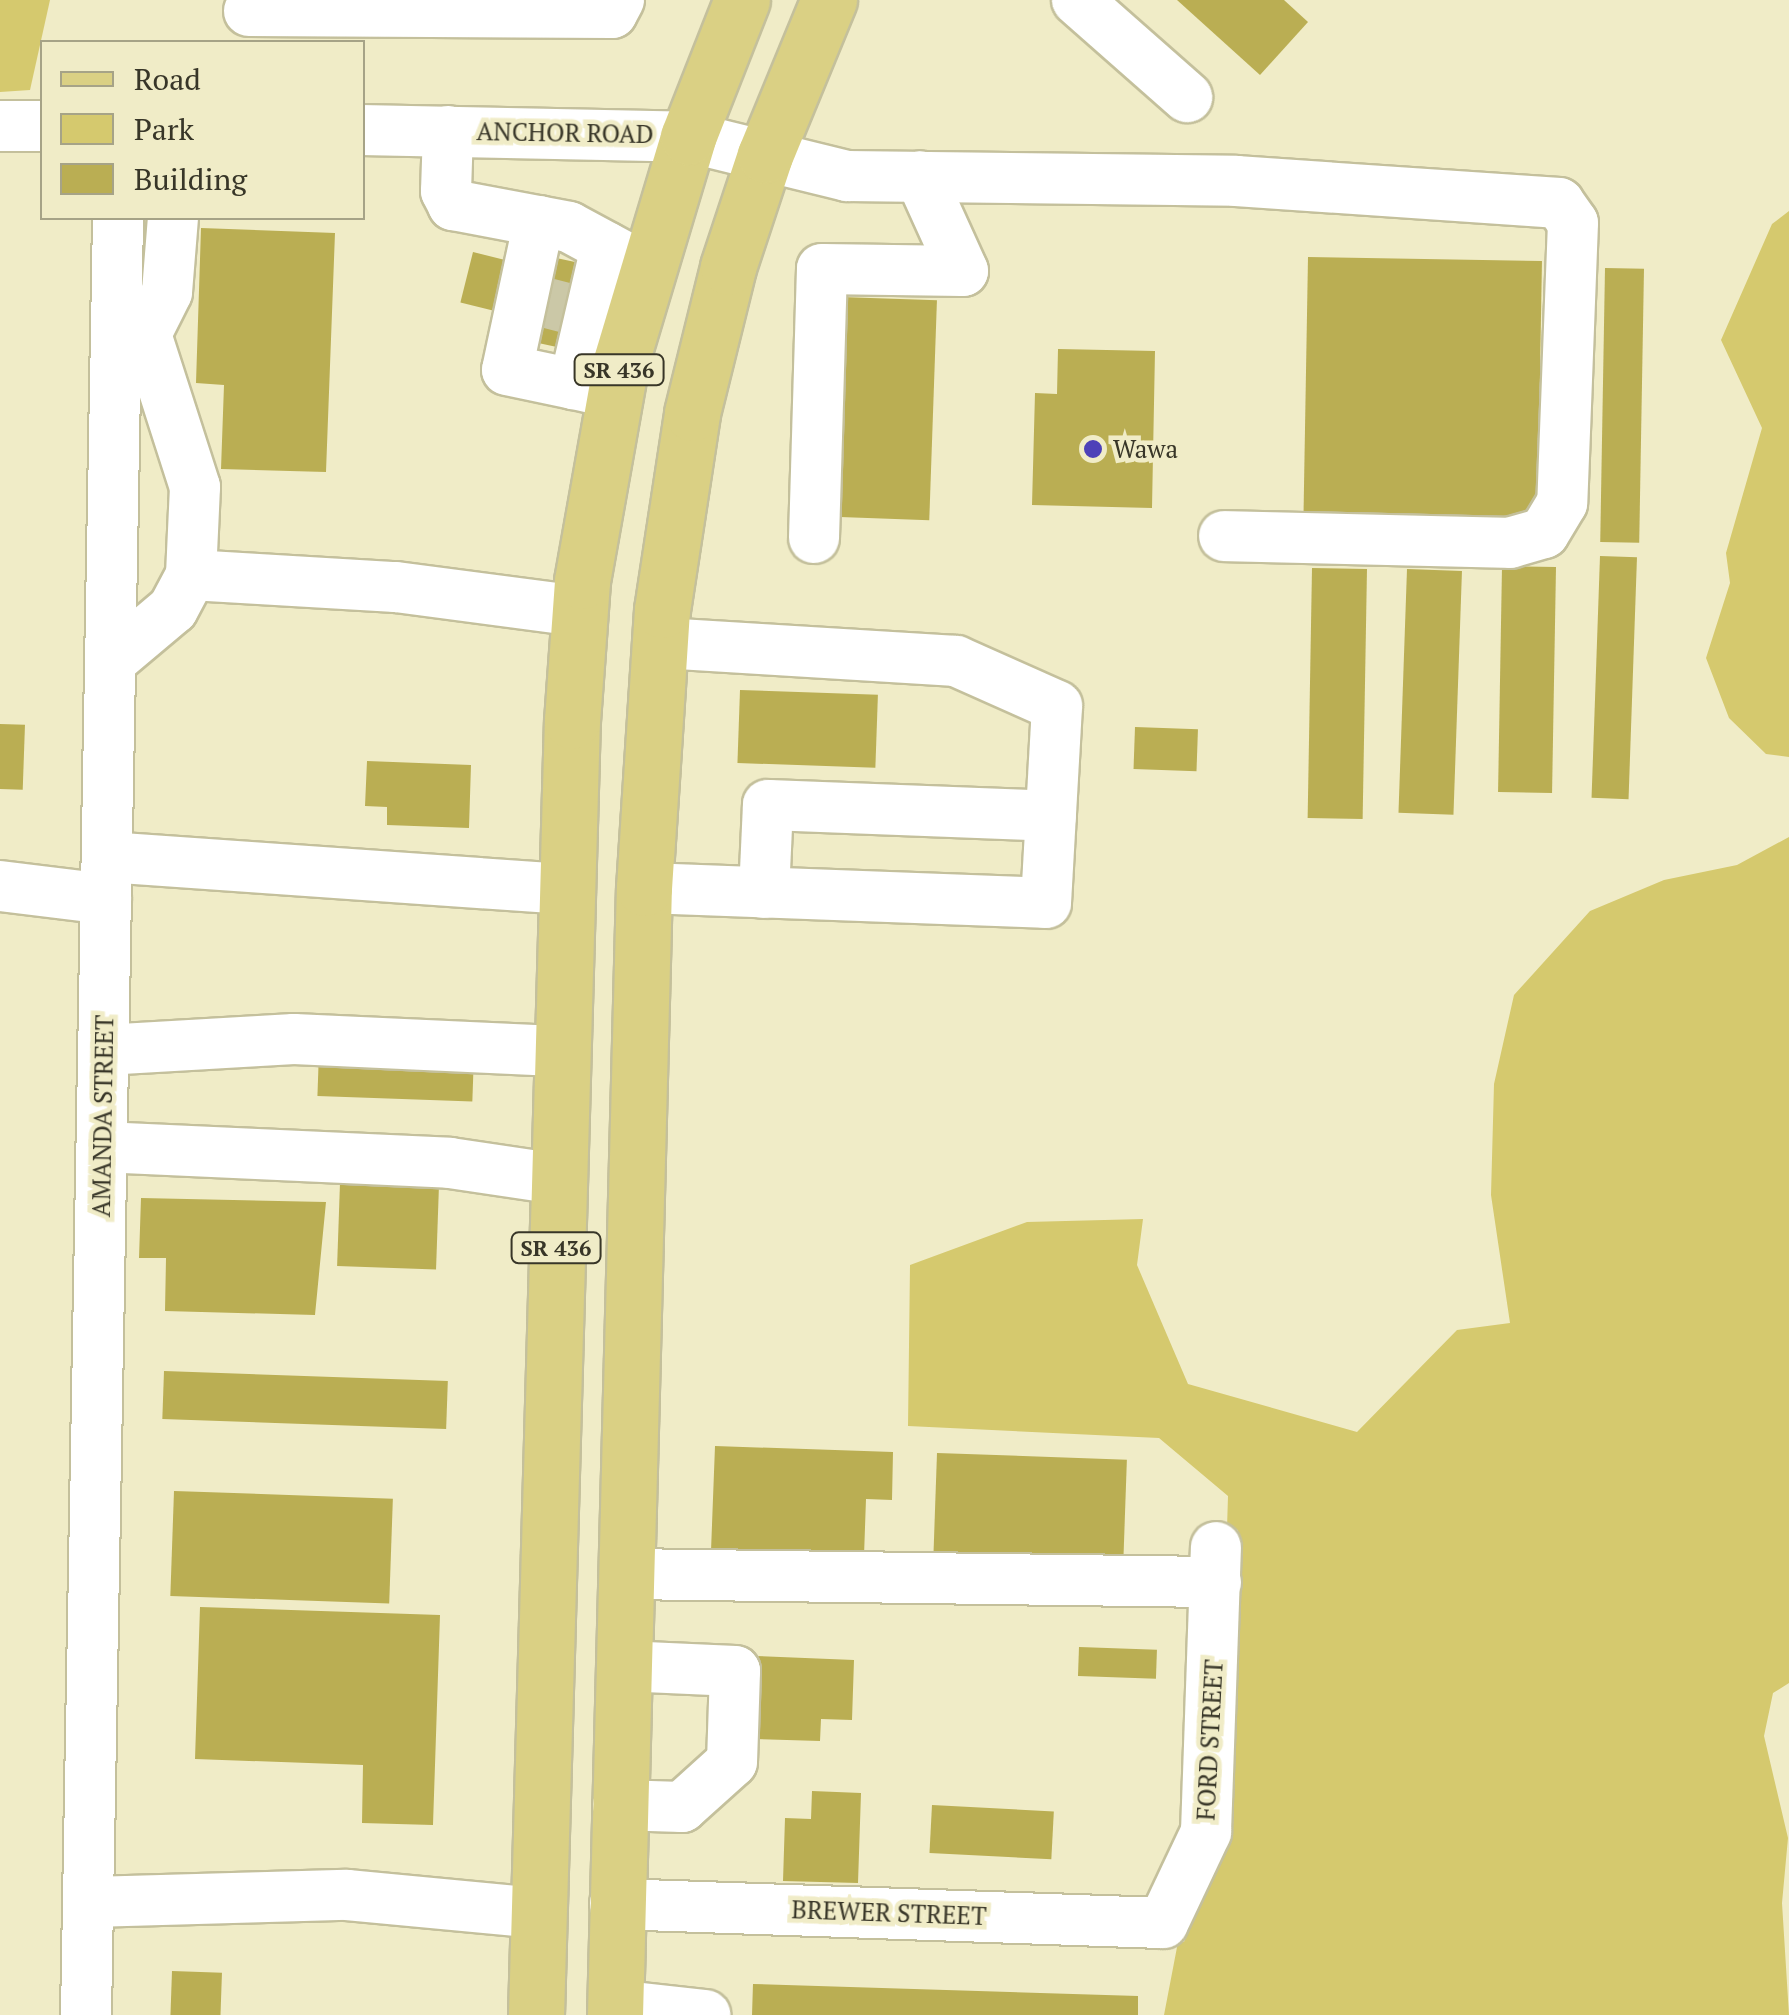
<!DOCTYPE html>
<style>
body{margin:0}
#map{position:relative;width:1789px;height:2015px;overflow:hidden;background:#f0ecc7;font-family:"PT Serif",serif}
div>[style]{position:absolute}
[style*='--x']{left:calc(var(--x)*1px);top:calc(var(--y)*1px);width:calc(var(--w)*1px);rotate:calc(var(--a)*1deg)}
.green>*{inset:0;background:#d5c96e}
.building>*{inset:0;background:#baae53;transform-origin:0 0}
.minor-tunnel>*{height:50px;margin-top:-25px;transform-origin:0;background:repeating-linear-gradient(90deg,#cbc8a7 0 50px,transparent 0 75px)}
.roads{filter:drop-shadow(2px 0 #c4c09c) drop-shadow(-2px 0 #c4c09c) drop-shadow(0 2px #c4c09c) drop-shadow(0 -2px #c4c09c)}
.minor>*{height:50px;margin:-25px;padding:0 25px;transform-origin:25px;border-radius:25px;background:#fff}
.major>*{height:55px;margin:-27.5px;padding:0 27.5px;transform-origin:27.5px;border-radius:27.5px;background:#dad084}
.dots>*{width:28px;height:28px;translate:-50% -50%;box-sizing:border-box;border:5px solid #f0ecc7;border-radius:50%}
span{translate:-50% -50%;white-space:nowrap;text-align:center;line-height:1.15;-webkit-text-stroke:9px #f0ecc7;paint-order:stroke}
.shield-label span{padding:2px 8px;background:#f0ecc7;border:2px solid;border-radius:8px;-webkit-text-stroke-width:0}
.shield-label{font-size:22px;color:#383628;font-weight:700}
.street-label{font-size:25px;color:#383628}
.poi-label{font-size:25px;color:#383628}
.left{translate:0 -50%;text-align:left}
.legend{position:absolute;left:40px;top:40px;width:325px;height:180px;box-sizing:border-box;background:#f0ecc7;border:2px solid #a6a387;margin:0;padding:12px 18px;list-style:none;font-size:30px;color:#383628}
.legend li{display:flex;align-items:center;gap:20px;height:50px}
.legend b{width:50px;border:2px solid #a6a387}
</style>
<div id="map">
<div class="green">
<div style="clip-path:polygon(0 0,50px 0,30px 90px,0 92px)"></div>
<div style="clip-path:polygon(1789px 211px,1789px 757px,1766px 754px,1729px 718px,1706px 658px,1730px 583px,1726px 553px,1762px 428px,1721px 340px,1772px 224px)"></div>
<div style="clip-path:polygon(1789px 837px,1789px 1683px,1773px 1693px,1764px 1736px,1788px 1838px,1782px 1903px,1789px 2015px,1164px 2015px,1178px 1942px,1184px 1942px,1232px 1793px,1238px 1530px,1227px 1528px,1228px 1496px,1159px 1438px,908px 1426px,910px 1265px,1027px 1222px,1143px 1219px,1137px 1265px,1188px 1384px,1357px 1432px,1457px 1330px,1510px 1323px,1491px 1195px,1494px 1084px,1514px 995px,1590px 911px,1664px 880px,1737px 865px)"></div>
</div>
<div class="building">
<div style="clip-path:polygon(1177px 0,1284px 0,1308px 22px,1260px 75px)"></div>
<div style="clip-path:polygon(201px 228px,335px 233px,326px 472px,221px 469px,224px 385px,196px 383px)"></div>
<div style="left:473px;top:252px;width:53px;height:52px;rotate:14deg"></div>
<div style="left:533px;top:253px;width:56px;height:87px;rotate:12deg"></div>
<div style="left:1308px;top:257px;width:234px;height:258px;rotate:1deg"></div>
<div style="left:1605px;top:268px;width:39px;height:274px;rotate:1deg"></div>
<div style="left:841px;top:297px;width:96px;height:220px;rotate:2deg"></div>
<div style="clip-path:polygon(1058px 349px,1155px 351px,1152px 508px,1032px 505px,1035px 393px,1057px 394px)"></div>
<div style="left:1600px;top:556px;width:37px;height:242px;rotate:2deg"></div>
<div style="left:1556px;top:567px;width:226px;height:54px;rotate:91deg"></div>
<div style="left:1312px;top:568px;width:55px;height:250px;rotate:1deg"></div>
<div style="left:1407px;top:569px;width:55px;height:244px;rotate:2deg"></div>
<div style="left:740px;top:690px;width:138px;height:73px;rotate:2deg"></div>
<div style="left:0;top:724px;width:25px;height:65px;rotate:2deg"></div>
<div style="left:1135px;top:727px;width:63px;height:42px;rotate:2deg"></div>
<div style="clip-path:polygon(367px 761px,471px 765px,469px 828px,387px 825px,387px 807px,365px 806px)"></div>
<div style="left:319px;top:1051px;width:155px;height:45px;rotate:2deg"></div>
<div style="left:340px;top:1183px;width:99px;height:83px;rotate:2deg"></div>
<div style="clip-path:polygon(141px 1198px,326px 1202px,315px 1315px,165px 1311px,166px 1258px,139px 1258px)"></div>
<div style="left:164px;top:1371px;width:284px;height:48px;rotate:2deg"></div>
<div style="clip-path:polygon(715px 1446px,893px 1452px,892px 1500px,866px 1499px,864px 1556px,711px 1551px)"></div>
<div style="left:937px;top:1453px;width:190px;height:110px;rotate:2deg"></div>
<div style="left:174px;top:1491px;width:219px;height:105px;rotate:2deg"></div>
<div style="clip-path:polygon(200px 1607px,440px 1615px,433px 1825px,362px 1823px,363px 1765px,195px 1759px)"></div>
<div style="left:1079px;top:1647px;width:78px;height:29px;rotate:2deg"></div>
<div style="clip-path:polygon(755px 1656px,854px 1660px,852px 1720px,821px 1719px,820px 1741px,752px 1739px)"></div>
<div style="clip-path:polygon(812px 1791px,861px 1793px,858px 1883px,783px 1881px,785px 1818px,811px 1819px)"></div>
<div style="left:932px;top:1805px;width:122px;height:48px;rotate:3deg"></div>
<div style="left:172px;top:1971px;width:50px;height:44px;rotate:2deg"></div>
<div style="clip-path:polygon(753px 1984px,1138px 1996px,1138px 2015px,752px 2015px)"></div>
</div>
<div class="minor-tunnel">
<div style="--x:524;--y:297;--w:56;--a:14.5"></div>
</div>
<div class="roads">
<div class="minor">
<div style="--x:1077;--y:0;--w:147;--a:41.4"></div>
<div style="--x:249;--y:11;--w:363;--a:0.3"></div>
<div style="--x:612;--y:13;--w:15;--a:-62"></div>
<div style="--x:0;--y:126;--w:42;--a:0"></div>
<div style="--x:362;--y:130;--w:326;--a:1.2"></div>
<div style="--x:688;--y:137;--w:164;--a:13.8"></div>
<div style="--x:847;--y:176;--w:389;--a:0.7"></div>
<div style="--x:1236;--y:181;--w:324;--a:3.9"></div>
<div style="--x:1559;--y:203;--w:24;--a:55"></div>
<div style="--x:1573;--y:223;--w:280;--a:92.2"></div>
<div style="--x:1562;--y:503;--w:35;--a:121"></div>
<div style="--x:1544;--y:533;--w:35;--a:164"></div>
<div style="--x:1510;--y:543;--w:286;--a:-178.6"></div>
<div style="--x:448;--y:131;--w:60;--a:91.9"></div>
<div style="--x:446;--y:191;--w:16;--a:63"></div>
<div style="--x:453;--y:205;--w:118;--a:10.7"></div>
<div style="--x:569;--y:227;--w:89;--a:28.3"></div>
<div style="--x:539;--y:221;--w:152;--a:102.1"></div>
<div style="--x:507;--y:370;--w:68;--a:11.8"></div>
<div style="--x:606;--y:247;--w:141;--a:103.1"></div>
<div style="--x:574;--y:384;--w:35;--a:13"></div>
<div style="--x:146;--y:334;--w:47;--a:-63.4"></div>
<div style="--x:167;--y:292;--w:74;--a:-85.4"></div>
<div style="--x:814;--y:538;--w:269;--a:-88.3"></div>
<div style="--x:822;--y:269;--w:141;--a:0.8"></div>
<div style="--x:963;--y:271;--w:104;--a:-114.4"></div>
<div style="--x:191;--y:575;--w:205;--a:3.4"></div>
<div style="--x:396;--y:587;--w:185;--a:7.5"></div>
<div style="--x:110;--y:662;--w:82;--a:-40.1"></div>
<div style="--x:173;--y:609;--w:38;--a:-62"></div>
<div style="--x:191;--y:575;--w:88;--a:-87.4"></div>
<div style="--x:195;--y:487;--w:161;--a:-107.8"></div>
<div style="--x:146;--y:334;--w:38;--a:-139"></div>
<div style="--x:107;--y:857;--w:461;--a:4"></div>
<div style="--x:0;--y:886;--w:107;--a:7"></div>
<div style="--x:644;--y:888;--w:402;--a:2.1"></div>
<div style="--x:1046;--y:903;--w:197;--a:-86.8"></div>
<div style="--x:1057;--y:706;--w:111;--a:-156"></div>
<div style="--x:956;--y:661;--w:298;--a:-176.5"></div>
<div style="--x:764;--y:893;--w:88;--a:-87.4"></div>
<div style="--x:768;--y:805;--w:283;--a:2.2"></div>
<div style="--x:104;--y:1050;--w:190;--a:-3.3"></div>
<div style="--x:294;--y:1039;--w:268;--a:2.6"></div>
<div style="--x:102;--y:1147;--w:348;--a:2.6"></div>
<div style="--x:450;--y:1163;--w:109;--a:8.4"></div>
<div style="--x:625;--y:1574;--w:591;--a:0.78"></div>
<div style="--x:618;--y:1805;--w:64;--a:1.8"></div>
<div style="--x:682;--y:1807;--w:67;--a:-42"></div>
<div style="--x:732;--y:1762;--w:91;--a:-88.1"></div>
<div style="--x:735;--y:1671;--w:112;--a:-177.4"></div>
<div style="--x:91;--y:1902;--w:256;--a:-1.6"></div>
<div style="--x:347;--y:1895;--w:190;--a:5.4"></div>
<div style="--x:615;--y:1904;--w:548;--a:1.99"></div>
<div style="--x:1163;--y:1923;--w:101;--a:-64.7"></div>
<div style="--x:1206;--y:1832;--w:285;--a:-88"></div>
<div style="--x:615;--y:2005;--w:91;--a:6.3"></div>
<div style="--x:86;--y:2015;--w:1797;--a:-88.98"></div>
</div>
<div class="major">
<div style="--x:536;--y:2015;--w:1295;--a:-88.41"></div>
<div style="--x:572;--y:721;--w:140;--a:-85.9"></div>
<div style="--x:582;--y:581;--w:223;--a:-79.9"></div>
<div style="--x:621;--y:361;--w:234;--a:-73.3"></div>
<div style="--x:688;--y:137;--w:147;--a:-68.5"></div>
<div style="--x:615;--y:2015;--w:1127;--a:-88.53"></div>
<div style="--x:644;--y:888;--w:279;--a:-86.3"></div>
<div style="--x:662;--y:610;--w:199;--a:-81.3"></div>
<div style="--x:692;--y:413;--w:150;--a:-76.1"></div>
<div style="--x:728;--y:267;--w:118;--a:-71.7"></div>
<div style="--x:765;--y:155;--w:168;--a:-67.6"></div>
</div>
</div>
<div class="dots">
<div style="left:1093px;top:449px;background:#4d41b8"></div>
</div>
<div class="shield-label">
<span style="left:619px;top:370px">SR 436</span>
<span style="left:556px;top:1248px">SR 436</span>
</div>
<div class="street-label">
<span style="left:565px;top:133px;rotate:1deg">ANCHOR ROAD</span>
<span style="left:103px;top:1116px;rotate:-89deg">AMANDA STREET</span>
<span style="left:1210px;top:1740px;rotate:-87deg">FORD STREET</span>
<span style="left:889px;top:1913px;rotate:2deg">BREWER STREET</span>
</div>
<div class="poi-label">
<span class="left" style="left:1113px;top:449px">Wawa</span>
</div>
<ul class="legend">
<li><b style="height:12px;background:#dad084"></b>Road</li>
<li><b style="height:28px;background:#d5c96e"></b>Park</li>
<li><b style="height:28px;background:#baae53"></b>Building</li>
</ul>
</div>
